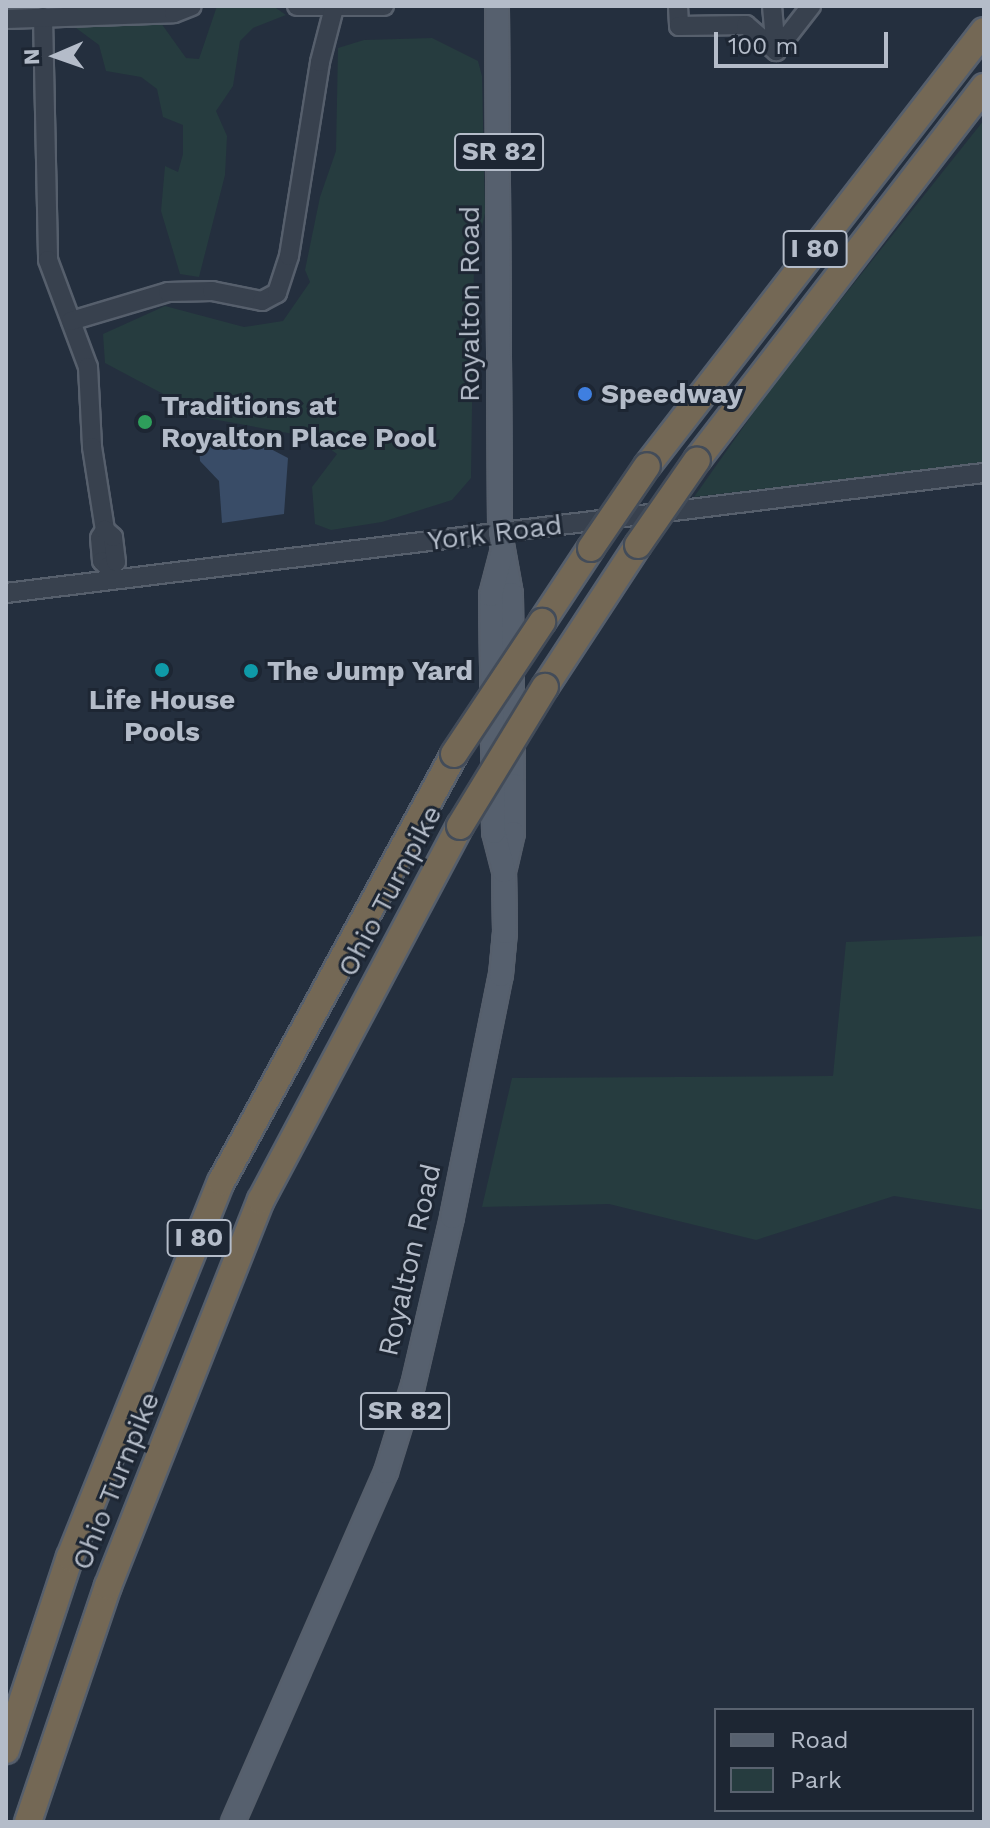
<!DOCTYPE html>
<style>
body{margin:0}
#map{position:relative;width:990px;height:1828px;overflow:hidden;background:#242f3e;font-family:"Work Sans",sans-serif}
div>[style]{position:absolute}
[style*='--x']{left:calc(var(--x)*1px);top:calc(var(--y)*1px);width:calc(var(--w)*1px);rotate:calc(var(--a)*1deg)}
.green>*{inset:0;background:#263c3f}
.water>*{inset:0;background:#394c67}
.roads{filter:drop-shadow(2px 0 #565f6c) drop-shadow(-2px 0 #565f6c) drop-shadow(0 2px #565f6c) drop-shadow(0 -2px #565f6c)}
.minor>*{height:18px;margin:-9px;padding:0 9px;transform-origin:9px;border-radius:9px;background:#38414e}
.major>*{height:22px;margin:-11px;padding:0 11px;transform-origin:11px;border-radius:11px;background:#56606e}
.highway>*{height:26px;margin:-13px;padding:0 13px;transform-origin:13px;border-radius:13px;background:#746855}
.bridges{filter:drop-shadow(2px 0 #434c59) drop-shadow(-2px 0 #434c59) drop-shadow(0 2px #434c59) drop-shadow(0 -2px #434c59)}
.highway-bridge>*{height:26px;margin:-13px;padding:0 13px;transform-origin:13px;border-radius:13px;background:#746855}
.dots>*{width:22px;height:22px;translate:-50% -50%;box-sizing:border-box;border:4px solid #1d2633;border-radius:50%}
span{translate:-50% -50%;white-space:nowrap;text-align:center;line-height:1.15;-webkit-text-stroke:6px #1d2633;paint-order:stroke}
.shield-label span{padding:2px 6px;background:#1d2633;border:2px solid;border-radius:6px;-webkit-text-stroke-width:0}
.shield-label{font-size:26px;color:#b4bcc9;font-weight:700}
.street-label{font-size:28px;color:#b4bcc9}
.poi-label{font-size:28px;color:#b4bcc9;font-weight:700}
.left{translate:0 -50%;text-align:left}
.frame{position:absolute;inset:0;border:8px solid #b4bcc9;pointer-events:none}
.legend{position:absolute;left:714px;top:1708px;width:260px;height:104px;box-sizing:border-box;background:#1d2633;border:2px solid #59626f;margin:0;padding:10px 14px;list-style:none;font-size:24px;color:#b4bcc9}
.legend li{display:flex;align-items:center;gap:16px;height:40px}
.legend b{width:40px;border:2px solid #59626f}
.north{position:absolute;left:16px;top:16px;width:80px;height:80px;-webkit-text-stroke:6px #1d2633;paint-order:stroke;rotate:268deg;font-size:22px;font-weight:700;line-height:32px;text-align:center;color:#b4bcc9}
.north::after{content:'';display:block;margin:auto;width:28px;height:36px;background:#b4bcc9;clip-path:polygon(50% 0,100% 100%,50% 72%,0 100%)}
.scale{position:absolute;left:714px;top:32px;width:174px;height:36px;box-sizing:border-box;border:4px solid #b4bcc9;border-top:0;padding-left:10px;font-size:24px;line-height:28px;white-space:nowrap;color:#b4bcc9;-webkit-text-stroke:6px #1d2633;paint-order:stroke}
</style>
<div id="map">
<div class="green">
<div style="clip-path:polygon(217px 6px,273px 6px,286px 15px,253px 28px,240px 41px,233px 86px,216px 111px,227px 136px,225px 175px,199px 277px,180px 274px,161px 211px,165px 166px,178px 172px,183px 154px,183px 125px,163px 117px,157px 89px,141px 77px,106px 71px,99px 45px,72px 25px,161px 23px,186px 58px,199px 59px)"></div>
<div style="clip-path:polygon(432px 38px,478px 61px,482px 76px,485px 213px,474px 264px,471px 478px,452px 500px,382px 522px,331px 530px,315px 524px,312px 487px,337px 454px,315px 438px,185px 414px,167px 396px,105px 363px,103px 334px,165px 306px,244px 327px,283px 321px,310px 282px,305px 270px,320px 197px,336px 151px,338px 48px,364px 40px)"></div>
<div style="clip-path:polygon(984px 120px,984px 463px,694px 497px,773px 385px)"></div>
<div style="clip-path:polygon(984px 936px,984px 1210px,894px 1196px,756px 1240px,609px 1204px,482px 1207px,512px 1078px,833px 1076px,846px 942px)"></div>
</div>
<div class="water">
<div style="clip-path:polygon(198px 433px,267px 447px,288px 458px,284px 514px,222px 523px,219px 481px,200px 461px)"></div>
</div>
<div class="roads">
<div class="minor">
<div style="--x:297;--y:6;--w:87;--a:0"></div>
<div style="--x:678;--y:6;--w:20;--a:87"></div>
<div style="--x:679;--y:26;--w:67;--a:-0.9"></div>
<div style="--x:746;--y:25;--w:40;--a:41"></div>
<div style="--x:772;--y:6;--w:45;--a:84.9"></div>
<div style="--x:43;--y:17;--w:243;--a:88.8"></div>
<div style="--x:48;--y:260;--w:114;--a:69.5"></div>
<div style="--x:88;--y:367;--w:80;--a:87.1"></div>
<div style="--x:92;--y:447;--w:84;--a:81.1"></div>
<div style="--x:105;--y:530;--w:9;--a:122"></div>
<div style="--x:100;--y:538;--w:23;--a:85"></div>
<div style="--x:102;--y:561;--w:8;--a:45"></div>
<div style="--x:108;--y:567;--w:9;--a:-32"></div>
<div style="--x:116;--y:562;--w:25;--a:-97"></div>
<div style="--x:113;--y:537;--w:11;--a:-139"></div>
<div style="--x:6;--y:19;--w:168;--a:-2"></div>
<div style="--x:174;--y:13;--w:19;--a:-21"></div>
<div style="--x:776;--y:51;--w:57;--a:-52.1"></div>
<div style="--x:71;--y:321;--w:101;--a:-16.6"></div>
<div style="--x:168;--y:292;--w:44;--a:-1.3"></div>
<div style="--x:212;--y:291;--w:51;--a:11.3"></div>
<div style="--x:262;--y:301;--w:17;--a:-28"></div>
<div style="--x:277;--y:293;--w:39;--a:-72"></div>
<div style="--x:289;--y:256;--w:196;--a:-80.9"></div>
<div style="--x:320;--y:62;--w:56;--a:-75.5"></div>
<div style="--x:6;--y:593;--w:985;--a:-7"></div>
</div>
<div class="major">
<div style="--x:497;--y:6;--w:527;--a:89.67"></div>
<div style="--x:500;--y:533;--w:62;--a:79.8"></div>
<div style="--x:511;--y:594;--w:191;--a:89.4"></div>
<div style="--x:513;--y:785;--w:48;--a:90"></div>
<div style="--x:513;--y:833;--w:35;--a:103"></div>
<div style="--x:233;--y:1822;--w:382;--a:-66.4"></div>
<div style="--x:386;--y:1472;--w:91;--a:-72.8"></div>
<div style="--x:413;--y:1385;--w:172;--a:-76.9"></div>
<div style="--x:452;--y:1217;--w:247;--a:-78.6"></div>
<div style="--x:501;--y:975;--w:43;--a:-84.7"></div>
<div style="--x:505;--y:932;--w:61;--a:-90.9"></div>
<div style="--x:504;--y:871;--w:40;--a:-104.4"></div>
<div style="--x:494;--y:832;--w:237;--a:-90.7"></div>
<div style="--x:491;--y:595;--w:43;--a:-75.3"></div>
</div>
<div class="highway">
<div style="--x:697;--y:460;--w:471;--a:-52.4"></div>
<div style="--x:647;--y:466;--w:550;--a:-52.23"></div>
<div style="--x:542;--y:622;--w:89;--a:-56.5"></div>
<div style="--x:545;--y:687;--w:170;--a:-56.8"></div>
<div style="--x:6;--y:1750;--w:203;--a:-71.7"></div>
<div style="--x:70;--y:1557;--w:404;--a:-68.1"></div>
<div style="--x:221;--y:1182;--w:487;--a:-61.4"></div>
<div style="--x:28;--y:1822;--w:249;--a:-71.3"></div>
<div style="--x:108;--y:1586;--w:415;--a:-68.4"></div>
<div style="--x:261;--y:1200;--w:424;--a:-62"></div>
</div>
</div>
<div class="bridges">
<div class="highway-bridge">
<div style="--x:638;--y:545;--w:103;--a:-55.2"></div>
<div style="--x:591;--y:548;--w:99;--a:-55.7"></div>
<div style="--x:454;--y:754;--w:159;--a:-56.3"></div>
<div style="--x:460;--y:826;--w:163;--a:-58.6"></div>
</div>
</div>
<div class="dots">
<div style="left:585px;top:394px;background:#3f7fe0"></div>
<div style="left:145px;top:422px;background:#2e9e5b"></div>
<div style="left:162px;top:670px;background:#0f9aa8"></div>
<div style="left:251px;top:671px;background:#0f9aa8"></div>
</div>
<div class="shield-label">
<span style="left:499px;top:152px">SR 82</span>
<span style="left:815px;top:249px">I 80</span>
<span style="left:199px;top:1238px">I 80</span>
<span style="left:405px;top:1411px">SR 82</span>
</div>
<div class="street-label">
<span style="left:470px;top:304px;rotate:-90deg">Royalton Road</span>
<span style="left:495px;top:533px;rotate:-7deg">York Road</span>
<span style="left:390px;top:891px;rotate:-62deg">Ohio Turnpike</span>
<span style="left:410px;top:1260px;rotate:-77deg">Royalton Road</span>
<span style="left:116px;top:1481px;rotate:-68deg">Ohio Turnpike</span>
</div>
<div class="poi-label">
<span class="left" style="left:601px;top:394px">Speedway</span>
<span class="left" style="left:161px;top:422px">Traditions at<br>Royalton Place Pool</span>
<span class="left" style="left:267px;top:671px">The Jump Yard</span>
<span style="left:162px;top:716px">Life House<br>Pools</span>
</div>
<div class="frame"></div>
<ul class="legend">
<li><b style="height:10px;background:#56606e"></b>Road</li>
<li><b style="height:22px;background:#263c3f"></b>Park</li>
</ul>
<div class="north">N</div>
<div class="scale">100 m</div>
</div>
